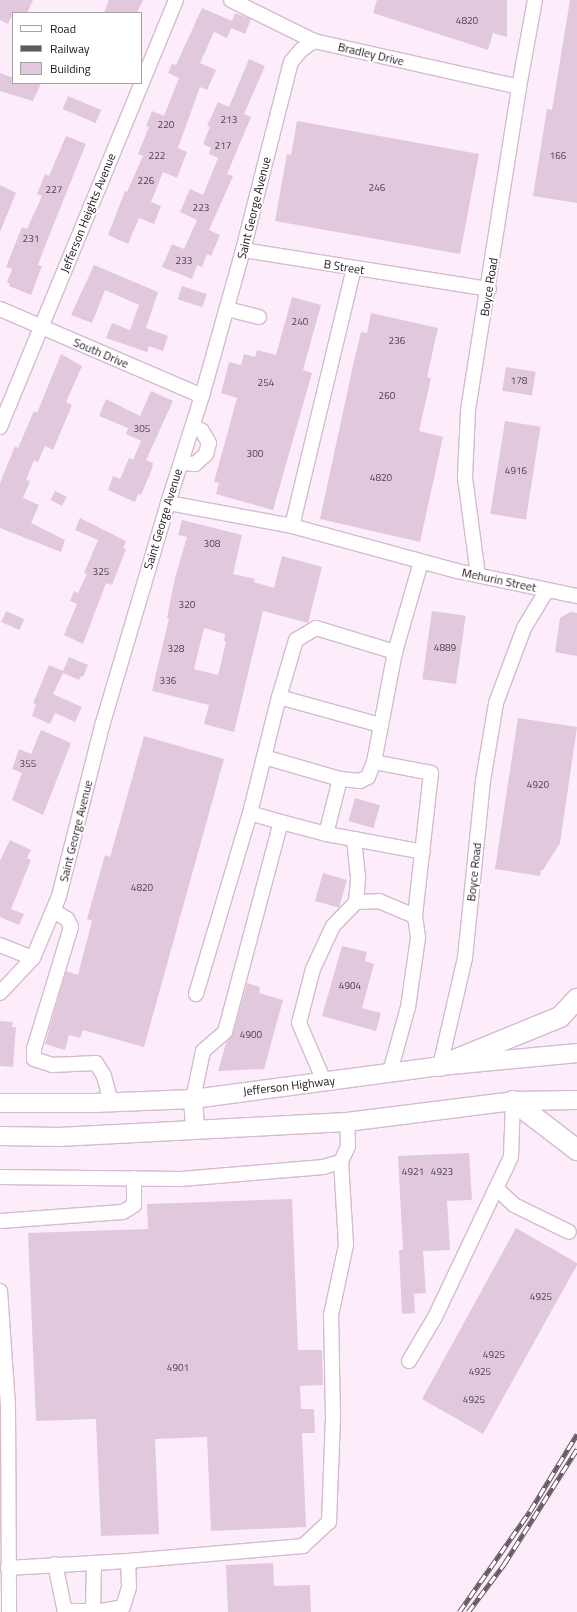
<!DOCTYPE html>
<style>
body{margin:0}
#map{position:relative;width:577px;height:1612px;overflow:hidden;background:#fdedfa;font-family:"Titillium Web",sans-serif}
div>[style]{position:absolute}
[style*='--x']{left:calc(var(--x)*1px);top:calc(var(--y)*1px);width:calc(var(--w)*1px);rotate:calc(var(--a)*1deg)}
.building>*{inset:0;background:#e1c8dd;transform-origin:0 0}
.roads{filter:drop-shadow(1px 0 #d4bbd0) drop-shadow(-1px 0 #d4bbd0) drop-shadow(0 1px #d4bbd0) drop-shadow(0 -1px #d4bbd0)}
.minor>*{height:14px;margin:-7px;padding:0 7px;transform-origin:7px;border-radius:7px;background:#fff}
.major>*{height:18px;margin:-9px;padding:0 9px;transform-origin:9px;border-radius:9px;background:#fff}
.highway>*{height:20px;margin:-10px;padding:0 10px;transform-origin:10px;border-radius:10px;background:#fff}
.rail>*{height:4.5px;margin-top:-2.25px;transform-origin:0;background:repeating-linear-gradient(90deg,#fff 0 9px,#645963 0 18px);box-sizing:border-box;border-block:1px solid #645963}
span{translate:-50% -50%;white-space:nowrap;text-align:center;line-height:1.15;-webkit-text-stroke:4px #fff;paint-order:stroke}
.number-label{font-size:10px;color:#4f424d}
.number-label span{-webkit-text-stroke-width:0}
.street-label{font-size:12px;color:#1e151d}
.legend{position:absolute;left:12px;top:12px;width:130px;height:72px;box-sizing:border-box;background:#fff;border:1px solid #a5a1a5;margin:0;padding:5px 7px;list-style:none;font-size:12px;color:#1e151d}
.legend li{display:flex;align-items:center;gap:8px;height:20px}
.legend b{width:20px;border:1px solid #a5a1a5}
</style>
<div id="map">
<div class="building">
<div style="clip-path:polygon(0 0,33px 0,27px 13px,13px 13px,8px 24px,0 20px)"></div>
<div style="clip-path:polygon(109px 0,143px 0,137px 13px,104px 13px)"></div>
<div style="clip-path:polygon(377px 0,507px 0,507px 37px,493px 33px,488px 50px,373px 13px)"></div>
<div style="clip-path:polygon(570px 0,577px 0,577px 203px,533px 196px,547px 109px,552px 110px)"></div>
<div style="clip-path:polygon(202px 8px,232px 21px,235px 13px,251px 19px,245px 34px,231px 28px,227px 38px,214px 32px,200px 63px,216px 70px,207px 90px,200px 87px,178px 148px,187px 152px,177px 178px,163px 172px,151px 202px,161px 206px,154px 224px,139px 218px,128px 244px,108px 235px,125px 191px,127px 192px,143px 156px,138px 154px,149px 127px,146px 126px,152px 111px,164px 116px,179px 78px,168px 73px,172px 64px,176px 65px)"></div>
<div style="clip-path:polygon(249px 59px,265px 66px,244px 114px,251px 117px,227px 174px,233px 176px,209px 230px,220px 235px,211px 256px,207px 254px,202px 267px,197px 265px,192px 279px,162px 267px,172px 244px,184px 249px,197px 220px,180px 212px,190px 189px,203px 195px,218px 158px,209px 154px,211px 148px,203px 144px,210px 127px,207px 126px,218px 102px,229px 107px)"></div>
<div style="clip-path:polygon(0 73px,13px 78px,13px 83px,41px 83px,33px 101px,0 91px)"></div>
<div style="left:68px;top:96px;width:36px;height:14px;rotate:23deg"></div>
<div style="clip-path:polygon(297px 121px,479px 154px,460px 254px,275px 221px,287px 154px,291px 155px)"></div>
<div style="clip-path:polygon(66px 136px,86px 144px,47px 241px,38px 265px,42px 266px,31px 295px,9px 286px,10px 284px,7px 282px,12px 269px,6px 267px,22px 227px,27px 229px,42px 196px,37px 194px,45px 174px,49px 176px)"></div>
<div style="clip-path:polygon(0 185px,16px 193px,0 232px)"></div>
<div style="clip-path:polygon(94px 265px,158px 292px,146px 328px,168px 336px,163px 351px,149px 346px,147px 352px,106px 338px,112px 323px,130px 330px,139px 305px,105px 290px,92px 323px,71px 315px)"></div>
<div style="left:182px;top:286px;width:26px;height:14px;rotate:18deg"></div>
<div style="clip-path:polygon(292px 297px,321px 305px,303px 370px,312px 373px,273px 510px,216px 494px,219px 483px,214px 482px,237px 398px,221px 393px,229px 362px,241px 365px,244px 354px,255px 357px,257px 350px,276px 355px)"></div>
<div style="clip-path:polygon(371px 313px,438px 328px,427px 377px,431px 378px,419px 431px,443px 437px,420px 542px,320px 519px,354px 361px,361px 332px,367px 333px)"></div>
<div style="clip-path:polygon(61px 354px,82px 366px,66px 402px,72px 405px,53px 450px,45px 446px,38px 462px,34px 460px,26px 480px,30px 481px,23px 498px,39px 505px,31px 523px,65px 540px,61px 552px,0 528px,0 483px,15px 446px,18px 448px,34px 411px,37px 413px)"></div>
<div style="left:506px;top:367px;width:30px;height:24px;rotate:9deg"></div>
<div style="clip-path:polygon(151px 391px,173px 401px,146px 460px,153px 463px,152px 469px,141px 495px,138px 494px,135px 502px,108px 490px,113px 476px,120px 479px,129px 458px,133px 460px,141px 441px,126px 434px,128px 428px,99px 416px,106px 399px,140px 416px)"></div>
<div style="left:505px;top:421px;width:36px;height:94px;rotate:9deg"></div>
<div style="left:55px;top:491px;width:13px;height:10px;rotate:27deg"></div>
<div style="clip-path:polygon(80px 518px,126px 541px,123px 548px,126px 549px,112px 585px,106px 583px,83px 644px,64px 635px,77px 604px,70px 601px,74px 591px,78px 593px,87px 574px,84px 573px,98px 540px,75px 530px)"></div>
<div style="clip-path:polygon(evenodd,182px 520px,242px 535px,233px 574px,255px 579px,254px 582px,274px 588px,282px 556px,322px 567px,308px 623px,263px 611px,234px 732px,204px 724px,209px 705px,152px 691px,169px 618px,167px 618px,175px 578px,187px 537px,178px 535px,182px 520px,204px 628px,225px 634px,224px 641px,226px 642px,218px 675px,194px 669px,204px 628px)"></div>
<div style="left:6px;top:611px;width:20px;height:12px;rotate:24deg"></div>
<div style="left:432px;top:611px;width:34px;height:69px;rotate:8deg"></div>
<div style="clip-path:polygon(570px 612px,577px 613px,577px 656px,555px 652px,560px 618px)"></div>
<div style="clip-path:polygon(69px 657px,88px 665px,83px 677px,81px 676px,79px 680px,63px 673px,53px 694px,82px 707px,75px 722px,55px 713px,50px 724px,32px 716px,36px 704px,33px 703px,49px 665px,63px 671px)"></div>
<div style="clip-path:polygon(518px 718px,577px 727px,560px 843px,543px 870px,541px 870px,540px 876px,495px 869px)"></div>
<div style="clip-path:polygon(41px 730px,71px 743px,43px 815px,12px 800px,22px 773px,12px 769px,19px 749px,31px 754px)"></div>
<div style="clip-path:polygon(144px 736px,224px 759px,144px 1047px,83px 1030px,80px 1038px,69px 1035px,65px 1050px,45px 1044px,66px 971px,78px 975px,92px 921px,87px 919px,105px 855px,110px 857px)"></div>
<div style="left:355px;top:798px;width:26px;height:24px;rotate:16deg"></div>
<div style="clip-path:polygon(10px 840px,31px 850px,27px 858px,31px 860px,11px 909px,24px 914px,19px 925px,0 917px,0 861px)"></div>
<div style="left:323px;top:873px;width:25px;height:29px;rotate:16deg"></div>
<div style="clip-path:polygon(342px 946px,367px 952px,365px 961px,374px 964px,362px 1008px,381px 1013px,376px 1031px,322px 1016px)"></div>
<div style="clip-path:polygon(247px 983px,260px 987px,259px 993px,283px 1000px,264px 1069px,218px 1071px,226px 1043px,233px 1034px)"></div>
<div style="clip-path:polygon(0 1021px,13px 1022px,12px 1027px,16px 1027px,13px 1067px,0 1066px)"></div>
<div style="clip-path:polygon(469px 1153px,472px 1200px,447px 1201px,450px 1250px,423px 1251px,426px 1293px,414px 1294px,415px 1313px,402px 1314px,399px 1250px,403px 1250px,398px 1156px)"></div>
<div style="clip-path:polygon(292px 1199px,298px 1350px,322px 1350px,323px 1385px,300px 1386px,301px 1409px,314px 1409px,315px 1433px,302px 1433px,306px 1527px,211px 1531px,207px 1437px,155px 1439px,159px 1534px,101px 1536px,96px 1419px,36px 1421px,28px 1233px,148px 1229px,147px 1204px)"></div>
<div style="clip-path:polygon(516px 1228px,577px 1263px,577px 1265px,483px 1434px,422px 1399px)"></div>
<div style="clip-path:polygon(273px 1563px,274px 1586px,310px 1585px,311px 1612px,228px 1612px,226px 1565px)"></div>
</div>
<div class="roads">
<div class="minor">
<div style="--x:231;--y:0;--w:93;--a:26.3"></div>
<div style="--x:314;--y:41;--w:210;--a:12.6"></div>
<div style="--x:243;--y:250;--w:249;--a:9"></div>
<div style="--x:0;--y:309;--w:220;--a:23.3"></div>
<div style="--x:227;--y:309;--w:33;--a:14"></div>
<div style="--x:0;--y:427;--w:462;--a:-67.6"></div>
<div style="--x:181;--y:463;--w:14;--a:4"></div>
<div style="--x:195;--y:464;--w:15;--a:-42"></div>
<div style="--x:206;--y:454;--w:11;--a:-75"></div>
<div style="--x:209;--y:443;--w:14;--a:-120"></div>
<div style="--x:202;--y:431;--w:10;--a:-151"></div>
<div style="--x:168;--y:503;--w:126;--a:10.5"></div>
<div style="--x:292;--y:526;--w:265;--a:-76.5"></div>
<div style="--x:292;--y:526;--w:171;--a:15.3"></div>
<div style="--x:457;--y:571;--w:123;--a:11.8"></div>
<div style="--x:478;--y:575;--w:99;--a:-97.6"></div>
<div style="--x:465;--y:477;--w:67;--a:-87.4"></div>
<div style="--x:468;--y:410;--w:327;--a:-81"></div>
<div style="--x:519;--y:87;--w:88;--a:-79.6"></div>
<div style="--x:395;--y:652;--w:94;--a:-73.9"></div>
<div style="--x:279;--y:697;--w:106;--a:15.4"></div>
<div style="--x:374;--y:762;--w:58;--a:10.9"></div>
<div style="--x:431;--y:773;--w:144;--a:96.4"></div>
<div style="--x:250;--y:813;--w:120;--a:-76"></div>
<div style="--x:279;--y:697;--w:59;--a:-73.4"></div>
<div style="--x:296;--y:640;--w:23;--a:-31"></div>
<div style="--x:316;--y:628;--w:83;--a:16.9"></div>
<div style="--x:395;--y:652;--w:112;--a:100.8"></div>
<div style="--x:374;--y:762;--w:16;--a:112"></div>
<div style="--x:368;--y:777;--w:9;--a:153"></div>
<div style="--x:360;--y:781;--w:20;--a:-174"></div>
<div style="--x:340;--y:779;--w:79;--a:-163.9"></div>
<div style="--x:281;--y:822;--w:47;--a:14.9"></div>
<div style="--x:326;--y:834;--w:57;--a:-75.7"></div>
<div style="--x:326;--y:834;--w:28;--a:10"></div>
<div style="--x:356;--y:902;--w:23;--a:-2"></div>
<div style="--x:379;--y:901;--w:39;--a:23"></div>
<div style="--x:415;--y:916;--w:22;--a:82"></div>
<div style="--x:418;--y:938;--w:70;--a:98.2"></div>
<div style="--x:408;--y:1007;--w:67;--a:105.5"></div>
<div style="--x:54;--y:911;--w:15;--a:32"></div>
<div style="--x:67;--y:919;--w:9;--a:63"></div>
<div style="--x:71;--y:927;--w:127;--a:106.9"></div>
<div style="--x:34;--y:1049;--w:10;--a:90"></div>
<div style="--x:34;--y:1059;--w:19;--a:18"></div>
<div style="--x:52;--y:1065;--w:44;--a:-2.6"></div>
<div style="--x:96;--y:1063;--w:15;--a:58"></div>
<div style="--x:104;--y:1076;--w:28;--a:75"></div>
<div style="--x:0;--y:945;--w:35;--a:22"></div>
<div style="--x:0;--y:993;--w:48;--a:-46.7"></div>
<div style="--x:33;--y:958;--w:67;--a:-67.2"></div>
<div style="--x:59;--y:896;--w:175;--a:-75.8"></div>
<div style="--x:102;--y:726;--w:233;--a:-73.5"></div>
<div style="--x:168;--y:503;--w:112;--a:-72.4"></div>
<div style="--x:202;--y:396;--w:152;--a:-74.3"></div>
<div style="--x:243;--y:250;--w:194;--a:-75.7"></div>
<div style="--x:291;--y:62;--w:16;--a:-50"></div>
<div style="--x:301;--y:50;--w:16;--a:-35"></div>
<div style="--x:440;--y:1066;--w:111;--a:-77"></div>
<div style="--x:465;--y:958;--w:178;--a:-84.2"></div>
<div style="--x:483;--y:781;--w:79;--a:-80.5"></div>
<div style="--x:496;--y:703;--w:80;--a:-69.5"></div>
<div style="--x:524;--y:628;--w:44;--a:-58.8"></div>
<div style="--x:324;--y:1081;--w:63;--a:-113.3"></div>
<div style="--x:299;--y:1023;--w:56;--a:-75.5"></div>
<div style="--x:313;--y:969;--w:47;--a:-65.1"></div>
<div style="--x:333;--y:926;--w:33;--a:-46"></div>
<div style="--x:356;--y:902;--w:25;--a:-85"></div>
<div style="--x:358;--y:877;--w:38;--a:-96"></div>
<div style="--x:354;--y:839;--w:70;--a:10.7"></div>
<div style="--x:193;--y:1099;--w:49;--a:-78.2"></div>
<div style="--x:203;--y:1051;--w:29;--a:-41"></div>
<div style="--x:225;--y:1032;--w:217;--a:-75.1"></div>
<div style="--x:281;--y:822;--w:32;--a:-164"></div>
<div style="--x:250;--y:813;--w:189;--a:106.6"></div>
<div style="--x:0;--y:1177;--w:181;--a:0.6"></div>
<div style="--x:181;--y:1179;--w:143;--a:-4.8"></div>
<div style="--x:323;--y:1167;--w:19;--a:-16"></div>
<div style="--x:341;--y:1162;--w:17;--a:-66"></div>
<div style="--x:348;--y:1146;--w:24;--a:-92"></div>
<div style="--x:497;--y:1189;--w:23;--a:43"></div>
<div style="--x:514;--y:1205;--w:61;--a:26.1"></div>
<div style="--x:0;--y:1221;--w:123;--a:-4.2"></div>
<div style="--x:123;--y:1212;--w:13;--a:-32"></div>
<div style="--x:134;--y:1205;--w:27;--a:-90"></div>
<div style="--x:0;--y:1291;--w:113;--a:86"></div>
<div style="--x:8;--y:1404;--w:208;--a:89.7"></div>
<div style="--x:409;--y:1361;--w:51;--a:-59.4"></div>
<div style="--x:435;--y:1317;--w:177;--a:-64.6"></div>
<div style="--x:511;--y:1157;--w:56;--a:-88"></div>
<div style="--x:55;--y:1564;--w:49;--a:78.2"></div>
<div style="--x:8;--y:1568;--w:120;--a:-3.3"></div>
<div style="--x:128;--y:1561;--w:176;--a:-4.9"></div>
<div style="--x:303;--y:1546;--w:35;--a:-43"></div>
<div style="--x:329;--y:1522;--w:105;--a:-87.8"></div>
<div style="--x:333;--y:1417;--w:102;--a:-91.1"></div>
<div style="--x:331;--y:1315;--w:72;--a:-77.9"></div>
<div style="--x:346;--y:1245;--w:83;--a:-93.4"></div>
<div style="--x:65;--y:1611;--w:36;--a:0"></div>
<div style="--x:101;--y:1611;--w:22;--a:-10"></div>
<div style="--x:123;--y:1607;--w:21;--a:-73"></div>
<div style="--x:129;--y:1587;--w:26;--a:-92"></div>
<div style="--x:93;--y:1611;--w:48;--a:-88.8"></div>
</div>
<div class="major">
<div style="--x:193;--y:1099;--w:30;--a:86"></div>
<div style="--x:0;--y:1103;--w:94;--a:0"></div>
<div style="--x:94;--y:1103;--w:99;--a:-2.3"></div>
<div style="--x:193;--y:1099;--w:249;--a:-7.6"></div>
<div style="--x:440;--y:1066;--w:138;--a:-5.4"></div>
<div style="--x:0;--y:1136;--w:59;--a:1"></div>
<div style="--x:59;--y:1137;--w:288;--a:-3"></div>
<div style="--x:347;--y:1122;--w:167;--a:-7.2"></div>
<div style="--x:513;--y:1101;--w:64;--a:-0.9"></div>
</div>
<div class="highway">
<div style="--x:440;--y:1066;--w:130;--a:-22.2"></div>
<div style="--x:560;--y:1017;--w:25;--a:-47"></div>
<div style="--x:513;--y:1101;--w:81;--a:37.4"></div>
</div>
</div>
<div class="rail">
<div style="--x:459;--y:1612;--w:123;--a:-54.9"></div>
<div style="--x:530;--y:1511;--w:90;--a:-58.6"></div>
<div style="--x:468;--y:1612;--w:60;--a:-53.1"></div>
<div style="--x:504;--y:1564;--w:136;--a:-57.6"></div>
</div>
<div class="number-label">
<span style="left:467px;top:21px">4820</span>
<span style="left:229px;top:120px">213</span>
<span style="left:166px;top:125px">220</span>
<span style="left:223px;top:146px">217</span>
<span style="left:157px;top:156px">222</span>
<span style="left:558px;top:156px">166</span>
<span style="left:146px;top:181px">226</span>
<span style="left:377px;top:188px">246</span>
<span style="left:54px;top:190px">227</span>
<span style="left:201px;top:208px">223</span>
<span style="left:31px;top:239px">231</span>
<span style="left:184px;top:261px">233</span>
<span style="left:300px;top:322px">240</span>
<span style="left:397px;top:341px">236</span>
<span style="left:519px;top:381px">178</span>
<span style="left:266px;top:383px">254</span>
<span style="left:387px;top:396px">260</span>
<span style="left:142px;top:429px">305</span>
<span style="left:255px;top:454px">300</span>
<span style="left:516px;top:471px">4916</span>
<span style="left:381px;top:478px">4820</span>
<span style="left:212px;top:544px">308</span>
<span style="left:101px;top:572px">325</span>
<span style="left:187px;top:605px">320</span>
<span style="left:445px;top:648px">4889</span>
<span style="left:176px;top:649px">328</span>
<span style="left:168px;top:681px">336</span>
<span style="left:28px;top:764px">355</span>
<span style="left:538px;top:785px">4920</span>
<span style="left:142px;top:888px">4820</span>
<span style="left:350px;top:986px">4904</span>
<span style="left:251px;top:1035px">4900</span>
<span style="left:413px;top:1172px">4921</span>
<span style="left:442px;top:1172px">4923</span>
<span style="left:541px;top:1297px">4925</span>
<span style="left:494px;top:1355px">4925</span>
<span style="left:178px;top:1368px">4901</span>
<span style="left:480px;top:1372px">4925</span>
<span style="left:474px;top:1400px">4925</span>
</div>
<div class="street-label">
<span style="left:371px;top:54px;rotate:13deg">Bradley Drive</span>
<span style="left:254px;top:208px;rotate:-76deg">Saint George Avenue</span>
<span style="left:88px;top:213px;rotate:-68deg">Jefferson Heights Avenue</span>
<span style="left:344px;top:267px;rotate:9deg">B Street</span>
<span style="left:489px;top:287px;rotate:-81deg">Boyce Road</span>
<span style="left:101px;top:353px;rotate:23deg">South Drive</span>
<span style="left:163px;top:519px;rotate:-73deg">Saint George Avenue</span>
<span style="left:499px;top:580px;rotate:12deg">Mehurin Street</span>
<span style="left:76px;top:831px;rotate:-76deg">Saint George Avenue</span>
<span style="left:474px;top:872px;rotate:-84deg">Boyce Road</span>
<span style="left:289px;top:1086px;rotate:-7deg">Jefferson Highway</span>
</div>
<ul class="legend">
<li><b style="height:5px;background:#fff"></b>Road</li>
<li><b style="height:5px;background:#645963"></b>Railway</li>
<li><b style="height:11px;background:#e1c8dd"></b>Building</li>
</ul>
</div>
